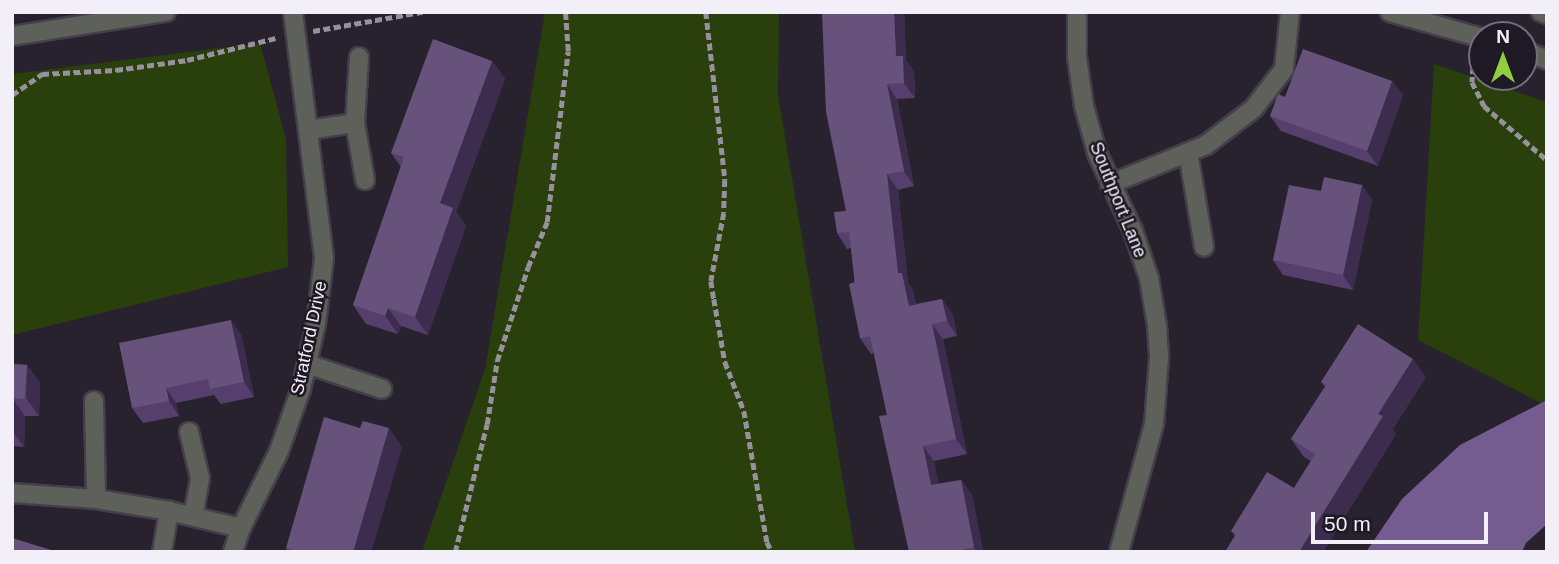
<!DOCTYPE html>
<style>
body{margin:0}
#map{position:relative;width:1559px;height:564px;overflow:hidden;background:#28222f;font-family:Arial,sans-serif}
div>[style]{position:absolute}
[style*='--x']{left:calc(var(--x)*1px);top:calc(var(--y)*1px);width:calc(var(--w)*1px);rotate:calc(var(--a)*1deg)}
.green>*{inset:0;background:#293f0c}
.water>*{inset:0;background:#745c91}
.path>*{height:4.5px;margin-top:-2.25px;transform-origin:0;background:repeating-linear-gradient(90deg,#96919c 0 7px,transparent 0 10.5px)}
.roads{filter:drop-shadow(2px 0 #443f4b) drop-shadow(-2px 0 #443f4b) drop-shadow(0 2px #443f4b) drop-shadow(0 -2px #443f4b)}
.minor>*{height:18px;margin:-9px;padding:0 9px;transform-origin:9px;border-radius:9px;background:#5d615a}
.wall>*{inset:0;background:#563f6d}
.shaded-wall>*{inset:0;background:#3c2c4e}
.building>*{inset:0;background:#67527c;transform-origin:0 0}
span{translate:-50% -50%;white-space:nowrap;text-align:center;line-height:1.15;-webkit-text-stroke:5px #1e1925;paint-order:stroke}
.street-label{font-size:18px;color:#f3eff8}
.frame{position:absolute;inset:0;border:14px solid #f3eff8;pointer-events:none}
.north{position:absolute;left:1468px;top:21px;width:70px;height:70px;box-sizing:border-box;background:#1e1925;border:2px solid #736f79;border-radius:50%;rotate:0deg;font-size:19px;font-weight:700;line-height:28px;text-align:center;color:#f3eff8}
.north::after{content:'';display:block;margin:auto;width:24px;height:32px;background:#91cd40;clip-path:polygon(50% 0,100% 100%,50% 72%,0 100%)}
.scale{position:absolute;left:1311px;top:512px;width:177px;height:32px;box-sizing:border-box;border:4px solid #f3eff8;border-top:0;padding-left:9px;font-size:21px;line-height:24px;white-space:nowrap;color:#f3eff8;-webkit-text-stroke:5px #1e1925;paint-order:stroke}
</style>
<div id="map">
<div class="green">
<div style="clip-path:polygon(545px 12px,779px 12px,778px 95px,855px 552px,422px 552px,485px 369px)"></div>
<div style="clip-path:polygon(260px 43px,286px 139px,288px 267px,12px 335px,12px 74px)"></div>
<div style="clip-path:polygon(1434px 64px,1547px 102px,1547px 406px,1418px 340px)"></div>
</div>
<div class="water">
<div style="clip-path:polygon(1547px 400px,1547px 524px,1526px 543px,1522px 552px,1366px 552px,1402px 499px,1460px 445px)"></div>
</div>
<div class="path">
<div style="--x:706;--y:12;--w:169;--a:83.5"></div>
<div style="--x:725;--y:180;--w:33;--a:92"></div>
<div style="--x:724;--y:213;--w:69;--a:100.8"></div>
<div style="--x:711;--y:281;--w:18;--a:81"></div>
<div style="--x:714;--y:299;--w:64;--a:80.1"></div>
<div style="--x:725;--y:362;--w:53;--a:68.8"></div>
<div style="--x:744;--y:411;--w:133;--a:80"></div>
<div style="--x:767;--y:542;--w:11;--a:63"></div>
<div style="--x:313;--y:31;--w:111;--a:-9.9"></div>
<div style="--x:1474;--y:56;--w:26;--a:94"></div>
<div style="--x:1472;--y:82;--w:27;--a:63"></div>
<div style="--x:1484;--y:106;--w:83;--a:40.6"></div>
<div style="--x:12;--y:95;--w:37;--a:-35"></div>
<div style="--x:42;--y:74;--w:74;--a:-3.1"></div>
<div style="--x:116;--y:70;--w:72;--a:-8"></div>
<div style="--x:187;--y:60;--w:92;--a:-13.9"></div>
<div style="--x:455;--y:552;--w:132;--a:-76"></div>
<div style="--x:487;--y:424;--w:64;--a:-81"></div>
<div style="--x:497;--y:361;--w:99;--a:-71.7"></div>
<div style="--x:528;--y:267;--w:49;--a:-67.1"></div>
<div style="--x:547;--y:222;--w:172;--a:-83"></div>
<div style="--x:568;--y:51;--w:39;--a:-94"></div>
</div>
<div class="roads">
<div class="minor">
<div style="--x:1077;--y:12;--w:45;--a:90"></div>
<div style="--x:1077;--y:57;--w:49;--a:81.9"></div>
<div style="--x:1084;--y:106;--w:49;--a:74.5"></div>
<div style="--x:1097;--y:153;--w:86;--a:65.2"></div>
<div style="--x:1133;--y:231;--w:50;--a:71.2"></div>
<div style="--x:1149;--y:278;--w:49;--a:80.5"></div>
<div style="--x:1157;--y:326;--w:32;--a:86"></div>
<div style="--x:1159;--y:358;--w:66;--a:94.3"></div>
<div style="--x:1154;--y:424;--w:133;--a:105.3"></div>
<div style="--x:1390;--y:12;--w:96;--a:15.8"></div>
<div style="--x:1541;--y:12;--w:6;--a:18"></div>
<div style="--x:12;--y:36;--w:156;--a:-8.9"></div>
<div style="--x:1524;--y:51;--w:25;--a:21"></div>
<div style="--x:355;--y:123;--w:58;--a:80"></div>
<div style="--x:308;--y:130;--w:48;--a:-8.5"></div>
<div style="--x:355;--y:123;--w:66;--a:-86.5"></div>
<div style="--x:1188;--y:152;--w:96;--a:80.4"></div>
<div style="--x:1110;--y:184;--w:104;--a:-22.1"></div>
<div style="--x:1206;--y:145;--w:61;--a:-37.6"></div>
<div style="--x:1254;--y:108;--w:49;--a:-52.4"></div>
<div style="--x:1284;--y:69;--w:57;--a:-84"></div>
<div style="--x:307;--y:364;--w:79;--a:18.4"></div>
<div style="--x:94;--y:401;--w:98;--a:88.8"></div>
<div style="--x:189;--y:432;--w:47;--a:76.6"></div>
<div style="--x:200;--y:478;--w:39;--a:100"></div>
<div style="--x:12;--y:493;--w:84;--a:4.1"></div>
<div style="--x:96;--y:499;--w:74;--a:9.3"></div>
<div style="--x:169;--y:511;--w:74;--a:13.3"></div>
<div style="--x:162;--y:552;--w:42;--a:-80.3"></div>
<div style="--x:233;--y:552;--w:25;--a:-72"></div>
<div style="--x:241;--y:528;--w:86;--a:-63.7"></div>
<div style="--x:279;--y:451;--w:66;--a:-70.5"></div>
<div style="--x:301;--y:389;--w:67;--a:-77"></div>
<div style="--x:316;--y:324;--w:66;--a:-83.1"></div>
<div style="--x:324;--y:258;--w:248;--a:-97.2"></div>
</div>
</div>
<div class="wall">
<div style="clip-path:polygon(822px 12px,904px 12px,906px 60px,914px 71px,915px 98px,897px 99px,914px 186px,898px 190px,908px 283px,912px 288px,916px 304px,942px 299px,953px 315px,957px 336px,943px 339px,967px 454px,934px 461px,938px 484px,961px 480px,972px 495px,983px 552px,909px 552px,887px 415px,874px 353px,871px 354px,860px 338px,851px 248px,847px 249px,837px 233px,846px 211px)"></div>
<div style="clip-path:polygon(492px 61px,505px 79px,456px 212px,466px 226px,428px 335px,401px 326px,398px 334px,366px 324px,353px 305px,401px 167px,391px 153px)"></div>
<div style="clip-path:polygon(1392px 81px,1403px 95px,1378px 166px,1281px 131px,1270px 116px,1285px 97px)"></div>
<div style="clip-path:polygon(1362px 185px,1372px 200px,1353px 290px,1283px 275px,1273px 260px,1321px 191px)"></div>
<div style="clip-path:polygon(241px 334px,254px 397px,221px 404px,214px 395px,176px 403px,179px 416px,143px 423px,132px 408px)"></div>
<div style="clip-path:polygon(12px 364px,27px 365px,40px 383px,39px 416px,25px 416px,24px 447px,12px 446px)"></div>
<div style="clip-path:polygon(1426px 377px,1392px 430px,1396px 434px,1323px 552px,1225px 552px,1235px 536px,1231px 531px,1294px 488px,1311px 461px,1304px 457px,1291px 439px,1325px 387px,1321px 382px)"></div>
<div style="clip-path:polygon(402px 447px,371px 552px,288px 552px,286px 548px)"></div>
</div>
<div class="shaded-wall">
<div style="clip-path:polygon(894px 12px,904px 12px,906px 60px,914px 71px,915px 98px,904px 83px,896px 56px)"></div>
<div style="clip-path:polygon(492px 61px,505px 79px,456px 212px,466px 226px,428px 335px,415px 317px,440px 203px)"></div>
<div style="clip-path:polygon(1392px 81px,1403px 95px,1378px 166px,1367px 151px)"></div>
<div style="clip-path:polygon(887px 84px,897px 99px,914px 186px,904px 171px)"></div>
<div style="clip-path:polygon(887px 174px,898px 190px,908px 283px,912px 288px,919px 321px,909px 306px,898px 273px)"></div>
<div style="clip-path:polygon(1362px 185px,1372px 200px,1353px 290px,1343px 275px)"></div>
<div style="clip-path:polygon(942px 299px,953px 315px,957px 336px,947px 321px)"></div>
<div style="clip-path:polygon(388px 308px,401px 326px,398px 334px,385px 316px)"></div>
<div style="clip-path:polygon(231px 320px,241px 334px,254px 397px,244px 382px)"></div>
<div style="clip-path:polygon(932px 324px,943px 339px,967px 454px,956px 439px)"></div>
<div style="clip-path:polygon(1413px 359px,1426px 377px,1392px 430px,1396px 434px,1323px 552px,1299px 552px,1378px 414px)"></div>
<div style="clip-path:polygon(27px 365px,40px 383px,39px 416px,26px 398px)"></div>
<div style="clip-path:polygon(166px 388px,176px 403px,179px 416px,169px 401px)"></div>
<div style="clip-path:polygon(12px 398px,25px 416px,24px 447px,12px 431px)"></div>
<div style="clip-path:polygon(389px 428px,402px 447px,371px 552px,353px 552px)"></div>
<div style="clip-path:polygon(923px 446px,934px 461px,942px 500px,931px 485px)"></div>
<div style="clip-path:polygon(961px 480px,972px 495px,983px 552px,977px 552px,974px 547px)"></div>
</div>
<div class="building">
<div style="clip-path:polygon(822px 12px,894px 12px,896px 56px,903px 56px,904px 83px,887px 84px,904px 171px,887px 174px,898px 273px,902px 273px,909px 306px,942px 299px,947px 321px,932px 324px,956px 439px,923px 446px,931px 485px,961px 480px,974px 547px,953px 552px,909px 552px,879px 416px,887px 415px,870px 336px,860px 338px,849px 284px,855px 282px,849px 232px,837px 233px,834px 212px,846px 211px,826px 112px)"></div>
<div style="clip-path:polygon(433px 39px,492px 61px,440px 203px,453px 208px,415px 317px,388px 308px,385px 316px,353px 305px,404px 157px,391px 153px)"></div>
<div style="clip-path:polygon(1303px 49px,1392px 81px,1367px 151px,1270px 116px,1278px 94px,1285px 97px)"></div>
<div style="clip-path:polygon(1324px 177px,1362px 185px,1343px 275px,1273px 260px,1289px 185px,1321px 191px)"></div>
<div style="clip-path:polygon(231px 320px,244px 382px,210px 389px,208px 379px,166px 388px,169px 401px,132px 408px,119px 343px)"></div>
<div style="clip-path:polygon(1358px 324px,1413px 359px,1378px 414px,1383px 416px,1299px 552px,1225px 552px,1236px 534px,1231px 531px,1267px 472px,1294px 488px,1315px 454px,1291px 439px,1326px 385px,1321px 382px)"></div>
<div style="left:12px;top:364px;width:15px;height:34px;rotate:4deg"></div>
<div style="clip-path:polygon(324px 417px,360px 428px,363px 421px,389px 428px,353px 552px,300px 552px,286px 548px)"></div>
<div style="clip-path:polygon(12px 538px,58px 552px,12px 552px)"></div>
</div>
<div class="street-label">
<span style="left:1118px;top:200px;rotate:68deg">Southport Lane</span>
<span style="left:309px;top:338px;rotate:-78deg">Stratford Drive</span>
</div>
<div class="frame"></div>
<div class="north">N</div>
<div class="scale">50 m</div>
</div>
